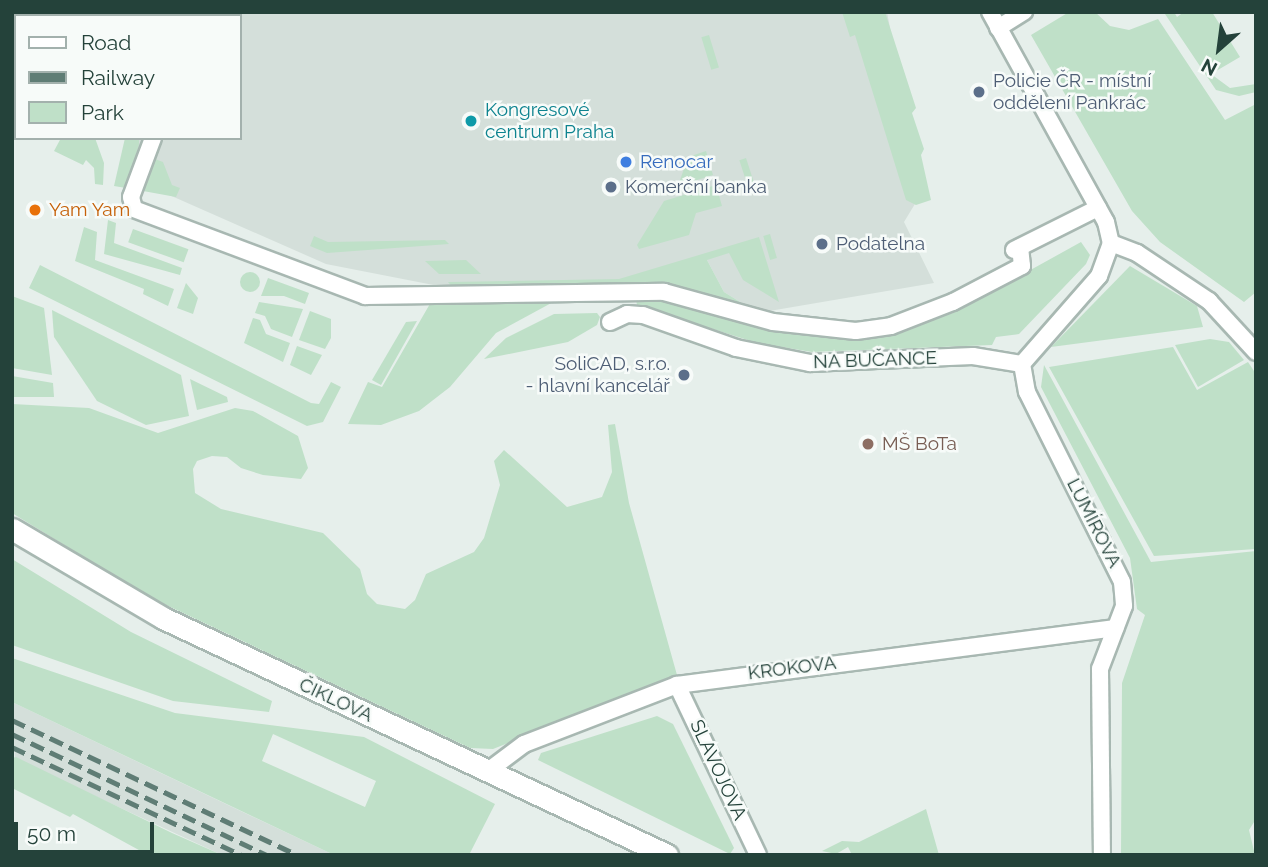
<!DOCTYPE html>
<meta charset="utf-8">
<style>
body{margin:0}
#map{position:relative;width:1268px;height:867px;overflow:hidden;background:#e6efeb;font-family:Raleway,sans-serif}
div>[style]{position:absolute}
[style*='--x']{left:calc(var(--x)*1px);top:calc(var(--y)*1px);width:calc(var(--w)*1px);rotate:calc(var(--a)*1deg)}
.built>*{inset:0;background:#d4dfda}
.green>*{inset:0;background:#bfe0c8;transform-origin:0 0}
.round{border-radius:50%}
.roads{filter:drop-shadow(2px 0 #a8b8b2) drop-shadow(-2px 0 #a8b8b2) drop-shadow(0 2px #a8b8b2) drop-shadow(0 -2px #a8b8b2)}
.street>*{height:16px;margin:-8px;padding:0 8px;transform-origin:8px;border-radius:8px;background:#fff}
.secondary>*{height:21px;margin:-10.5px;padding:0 10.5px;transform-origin:10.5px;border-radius:10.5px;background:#fff}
.rail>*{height:5px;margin-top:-2.5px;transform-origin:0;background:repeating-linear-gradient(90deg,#5f7d75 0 14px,transparent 0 21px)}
.dots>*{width:19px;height:19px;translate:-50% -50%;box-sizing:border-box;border:4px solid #f7fbf9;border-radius:50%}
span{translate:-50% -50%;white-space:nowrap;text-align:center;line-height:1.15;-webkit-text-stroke:5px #f7fbf9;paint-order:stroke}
.service-label{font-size:19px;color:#4e5e75}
.left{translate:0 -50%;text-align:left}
.right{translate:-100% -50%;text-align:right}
.culture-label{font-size:19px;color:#0d838f}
.shop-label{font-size:19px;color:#366cbe}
.food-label{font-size:19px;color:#c56008}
.street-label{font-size:19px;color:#24423a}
.education-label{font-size:19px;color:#785e54}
.frame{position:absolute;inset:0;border:14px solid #24423a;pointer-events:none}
.legend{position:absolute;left:14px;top:14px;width:228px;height:126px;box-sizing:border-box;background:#f7fbf9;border:2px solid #a3b1ad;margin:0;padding:9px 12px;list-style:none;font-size:21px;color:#24423a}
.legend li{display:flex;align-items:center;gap:14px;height:35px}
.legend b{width:35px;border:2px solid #a3b1ad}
.north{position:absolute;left:1184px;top:14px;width:70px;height:70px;-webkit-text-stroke:5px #f7fbf9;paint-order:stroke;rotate:208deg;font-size:19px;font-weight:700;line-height:28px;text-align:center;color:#24423a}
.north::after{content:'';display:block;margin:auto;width:24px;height:32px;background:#24423a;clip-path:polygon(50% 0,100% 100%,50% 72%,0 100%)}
.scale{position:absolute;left:14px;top:822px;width:140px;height:32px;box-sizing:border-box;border:4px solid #24423a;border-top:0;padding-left:9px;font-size:21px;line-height:24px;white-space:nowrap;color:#24423a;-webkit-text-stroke:5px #f7fbf9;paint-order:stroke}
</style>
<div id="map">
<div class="built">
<div style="clip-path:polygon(191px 12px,887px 12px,921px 194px,904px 222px,934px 283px,758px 313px,724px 292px,707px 260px,622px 286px,454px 289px,326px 264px,124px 175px,139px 138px,240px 138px,240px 16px,189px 16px)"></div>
<div style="clip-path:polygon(12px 702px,249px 815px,334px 855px,222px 855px,15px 759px)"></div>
</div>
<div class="green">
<div style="clip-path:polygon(842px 12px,885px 12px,916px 108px,912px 113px,924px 149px,921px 155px,931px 200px,916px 205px,906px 200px,855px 35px,850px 37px)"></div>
<div style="clip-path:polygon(1069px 12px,1095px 12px,1110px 26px,1129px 30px,1158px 19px,1225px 120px,1256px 104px,1256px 292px,1244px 302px,1160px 242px,1132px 211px,1031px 35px)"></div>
<div style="clip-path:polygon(1174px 12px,1177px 17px,1184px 12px,1212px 12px,1240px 57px,1211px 74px,1230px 88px,1256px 84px,1256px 92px,1239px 96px,1216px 90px,1165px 14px)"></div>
<div style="left:709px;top:35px;width:34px;height:8px;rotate:73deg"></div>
<div style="clip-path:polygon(61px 138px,95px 138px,104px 163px,103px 185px,95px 184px,94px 168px,86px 160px,83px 165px,54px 151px)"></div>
<div style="clip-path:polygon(125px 138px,139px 138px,139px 145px,126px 188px,114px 186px)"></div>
<div style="clip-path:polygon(706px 151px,713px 175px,678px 186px,688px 157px)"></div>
<div style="left:746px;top:158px;width:35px;height:7px;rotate:72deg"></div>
<div style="clip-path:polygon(155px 159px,163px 162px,172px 185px,180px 188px,176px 197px,143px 191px)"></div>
<div style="clip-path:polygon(716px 185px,722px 206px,696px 213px,689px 235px,639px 249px,637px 245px,664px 201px)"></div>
<div style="clip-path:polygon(108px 220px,116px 223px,114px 243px,182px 268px,180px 275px,104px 254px)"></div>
<div style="clip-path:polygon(84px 227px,97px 232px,95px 260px,174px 289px,168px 306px,143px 294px,144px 289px,75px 261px)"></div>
<div style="left:133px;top:229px;width:59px;height:14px;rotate:20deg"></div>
<div style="left:770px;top:234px;width:25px;height:7px;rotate:74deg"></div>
<div style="clip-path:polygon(314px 236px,328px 242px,445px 240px,449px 244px,327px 253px,310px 246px)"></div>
<div style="clip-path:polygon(759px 237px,779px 302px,743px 280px,729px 253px,707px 260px,724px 292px,758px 313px,667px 288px,454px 289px,448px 282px,619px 279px)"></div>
<div style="clip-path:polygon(1081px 242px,1090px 255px,1086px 264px,1019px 334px,996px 337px,992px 345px,812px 352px,757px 343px,637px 305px,636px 300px,659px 297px,817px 335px,845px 337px,901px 329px,953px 313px)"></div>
<div style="clip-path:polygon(466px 260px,481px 274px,439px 274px,425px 261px)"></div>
<div style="clip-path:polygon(40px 265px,311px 403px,319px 404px,331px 382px,341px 387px,323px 422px,307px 426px,29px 288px)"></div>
<div style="clip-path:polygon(1130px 266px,1197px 306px,1203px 327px,1051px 347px)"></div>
<div class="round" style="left:240px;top:272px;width:20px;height:20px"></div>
<div style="clip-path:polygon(268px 278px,309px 293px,305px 304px,284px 296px,261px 296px)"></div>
<div style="clip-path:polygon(186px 283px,198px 298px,193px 314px,177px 308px)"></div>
<div style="clip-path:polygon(12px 296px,44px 308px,52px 375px,12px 368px)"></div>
<div style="clip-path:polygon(555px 301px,496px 333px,450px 387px,419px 411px,381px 425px,348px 424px,368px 382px,382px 387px,431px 302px)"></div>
<div style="clip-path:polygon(259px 302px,303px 309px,292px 337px,271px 329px,265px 316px,255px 313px)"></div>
<div style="clip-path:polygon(52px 310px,181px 375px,189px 416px,146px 425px,97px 401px,54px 337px)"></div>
<div style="clip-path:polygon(310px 311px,331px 319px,331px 338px,325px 349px,299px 340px)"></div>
<div style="clip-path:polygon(554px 314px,597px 313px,600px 317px,597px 325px,568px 342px,484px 359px,506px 338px)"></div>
<div style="clip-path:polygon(253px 318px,260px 320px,266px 334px,290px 343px,283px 362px,244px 343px)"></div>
<div style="clip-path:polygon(417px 321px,381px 385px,372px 380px,406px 322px)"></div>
<div style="clip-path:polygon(1210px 339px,1229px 342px,1244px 360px,1198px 387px,1175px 345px)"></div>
<div style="clip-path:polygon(297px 346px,322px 355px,311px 375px,290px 365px)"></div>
<div style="clip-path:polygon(1173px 347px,1197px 390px,1248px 362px,1256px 374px,1256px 549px,1154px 556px,1049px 367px)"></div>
<div style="clip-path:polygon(1044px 365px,1151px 562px,1256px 551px,1256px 819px,1249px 830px,1255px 855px,1121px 855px,1122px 683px,1145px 615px,1137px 609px,1130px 558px,1041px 387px)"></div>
<div style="clip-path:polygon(12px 376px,53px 383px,54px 397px,12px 397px)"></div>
<div style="clip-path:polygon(190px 379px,227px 397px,228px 402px,197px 410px)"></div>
<div style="clip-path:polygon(12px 404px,89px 408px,158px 433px,235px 408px,253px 411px,298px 436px,308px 468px,301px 479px,263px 475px,241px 468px,227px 457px,212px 456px,197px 461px,193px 469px,195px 493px,221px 509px,323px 533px,360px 569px,367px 594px,377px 604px,405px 609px,415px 600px,426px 574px,474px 552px,484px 538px,500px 485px,494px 461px,504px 450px,567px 507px,602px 497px,612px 472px,608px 425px,615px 424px,629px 503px,677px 675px,493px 749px,470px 748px,149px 597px,12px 513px)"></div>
<div style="clip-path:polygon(12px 559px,131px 632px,272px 701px,269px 712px,173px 701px,12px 645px)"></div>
<div style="clip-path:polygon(evenodd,12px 658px,175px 713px,364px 737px,495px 804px,469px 855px,334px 855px,12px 702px,12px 658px,273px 734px,376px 781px,365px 807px,262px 761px,273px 734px)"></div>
<div style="clip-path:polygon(657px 716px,673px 724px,734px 848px,730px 854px,538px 760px,541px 753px)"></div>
<div style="clip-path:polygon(16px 757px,172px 833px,222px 855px,148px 855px,73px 814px,70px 817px,12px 788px,12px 758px)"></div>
<div style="clip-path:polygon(926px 809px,939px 855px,852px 855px,848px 847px,836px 854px,822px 851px,842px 841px,859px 842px)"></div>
</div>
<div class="roads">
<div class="street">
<div style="--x:990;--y:12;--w:240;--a:61.1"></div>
<div style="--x:1106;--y:222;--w:22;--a:77"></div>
<div style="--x:1111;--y:243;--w:35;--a:110"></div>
<div style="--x:1099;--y:276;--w:117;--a:131.2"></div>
<div style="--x:998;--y:28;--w:31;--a:-32"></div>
<div style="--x:153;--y:138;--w:63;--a:110.4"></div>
<div style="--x:131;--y:197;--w:12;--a:76"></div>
<div style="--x:134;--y:209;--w:247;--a:20.6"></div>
<div style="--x:365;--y:296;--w:299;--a:-0.8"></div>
<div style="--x:664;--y:292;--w:113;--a:15.4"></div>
<div style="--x:773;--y:322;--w:83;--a:6.2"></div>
<div style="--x:856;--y:331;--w:35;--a:-8"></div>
<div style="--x:891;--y:326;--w:66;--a:-21.2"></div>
<div style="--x:953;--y:302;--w:78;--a:-27.6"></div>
<div style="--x:1022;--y:266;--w:19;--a:-96"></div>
<div style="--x:1111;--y:243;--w:28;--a:21"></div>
<div style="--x:1137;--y:253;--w:87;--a:33.7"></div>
<div style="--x:1209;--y:301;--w:69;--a:47.3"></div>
<div style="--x:1014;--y:250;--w:94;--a:-26.6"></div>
<div style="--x:610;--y:322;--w:19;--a:-25"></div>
<div style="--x:627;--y:314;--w:16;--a:4"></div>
<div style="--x:643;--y:315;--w:99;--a:19.5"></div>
<div style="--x:736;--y:348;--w:76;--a:11.5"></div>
<div style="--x:810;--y:363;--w:163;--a:-2.5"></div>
<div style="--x:973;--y:356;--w:50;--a:9.3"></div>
<div style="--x:1022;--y:364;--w:28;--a:80"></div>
<div style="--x:1027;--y:392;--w:212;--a:63.4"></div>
<div style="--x:1122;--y:582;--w:24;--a:85"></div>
<div style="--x:1124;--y:606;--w:67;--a:110.9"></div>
<div style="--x:1100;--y:669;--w:186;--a:89.4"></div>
<div style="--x:677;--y:685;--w:188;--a:64.5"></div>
<div style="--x:488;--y:771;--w:45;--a:-36.9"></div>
<div style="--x:524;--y:744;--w:164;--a:-21.1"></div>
<div style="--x:677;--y:685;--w:442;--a:-7.4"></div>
</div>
<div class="secondary">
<div style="--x:45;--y:16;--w:4;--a:-76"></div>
<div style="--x:12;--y:21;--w:10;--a:-61"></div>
<div style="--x:12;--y:86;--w:9;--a:-63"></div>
<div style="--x:12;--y:529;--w:175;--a:30.5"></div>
<div style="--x:163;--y:618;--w:557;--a:25.18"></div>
</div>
</div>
<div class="rail">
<div style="--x:12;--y:720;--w:315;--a:25.3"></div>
<div style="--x:12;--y:734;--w:282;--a:25.4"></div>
<div style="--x:12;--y:747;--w:253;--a:25.2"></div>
</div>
<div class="dots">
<div style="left:979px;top:92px;background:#5c6f8a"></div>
<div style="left:471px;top:121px;background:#0f9aa8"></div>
<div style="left:626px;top:162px;background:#3f7fe0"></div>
<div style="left:611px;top:187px;background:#5c6f8a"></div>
<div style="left:35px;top:210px;background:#e8710a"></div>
<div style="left:822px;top:244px;background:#5c6f8a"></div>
<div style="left:684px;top:375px;background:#5c6f8a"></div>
<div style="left:868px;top:444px;background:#8d6e63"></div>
</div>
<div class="service-label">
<span class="left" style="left:993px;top:92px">Policie ČR - místní<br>oddělení Pankrác</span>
<span class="left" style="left:625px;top:187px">Komerční banka</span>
<span class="left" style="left:836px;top:244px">Podatelna</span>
<span class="right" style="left:670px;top:375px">SoliCAD, s.r.o.<br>- hlavní kancelář</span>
</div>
<div class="culture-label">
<span class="left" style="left:485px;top:121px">Kongresové<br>centrum Praha</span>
</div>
<div class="shop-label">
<span class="left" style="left:640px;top:162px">Renocar</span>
</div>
<div class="food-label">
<span class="left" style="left:49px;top:210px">Yam Yam</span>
</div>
<div class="street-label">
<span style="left:875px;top:360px;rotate:-2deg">NA BUČANCE</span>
<span style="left:1094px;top:523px;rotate:63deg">LUMÍROVA</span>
<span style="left:792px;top:668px;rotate:-7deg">KROKOVA</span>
<span style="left:336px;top:700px;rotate:25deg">ČIKLOVA</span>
<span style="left:718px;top:770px;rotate:65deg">SLAVOJOVA</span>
</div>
<div class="education-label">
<span class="left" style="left:882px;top:444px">MŠ BoTa</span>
</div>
<div class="frame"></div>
<ul class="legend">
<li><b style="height:9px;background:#fff"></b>Road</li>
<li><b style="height:9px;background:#5f7d75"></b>Railway</li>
<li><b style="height:19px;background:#bfe0c8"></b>Park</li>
</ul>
<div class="north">N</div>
<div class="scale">50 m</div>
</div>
